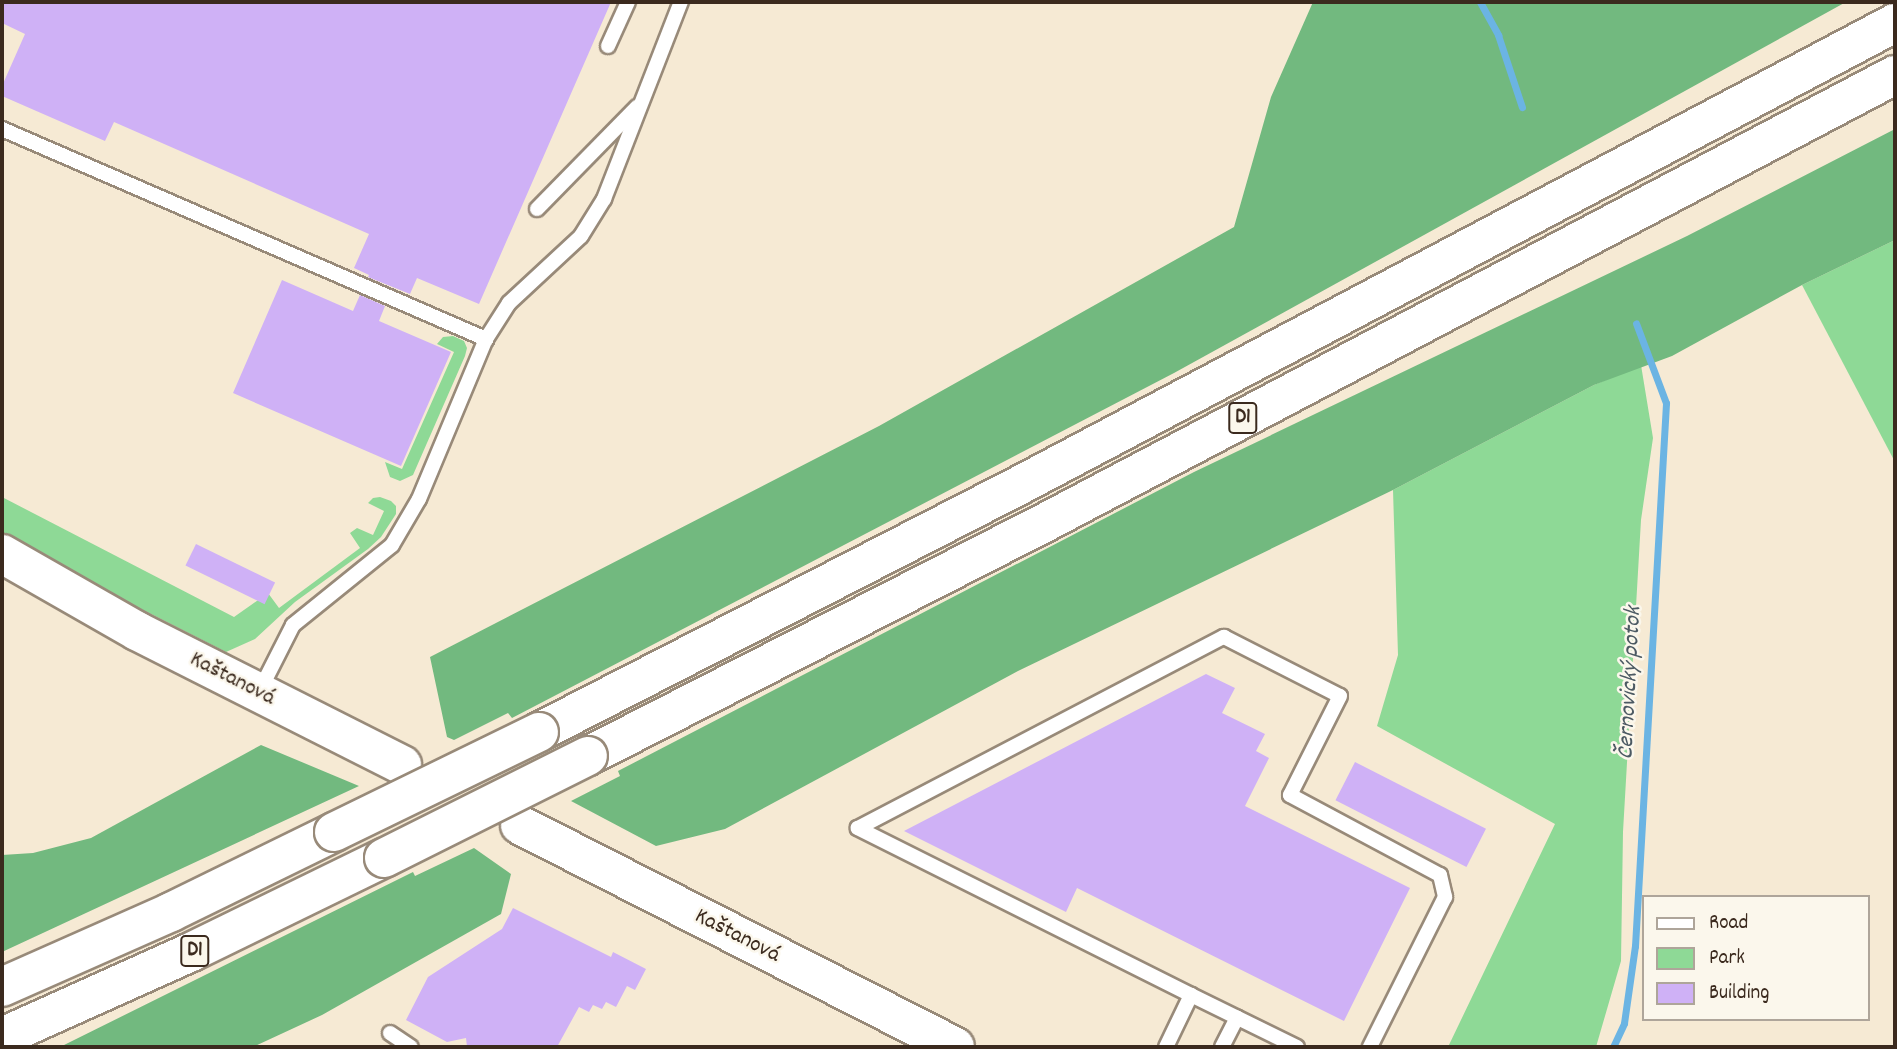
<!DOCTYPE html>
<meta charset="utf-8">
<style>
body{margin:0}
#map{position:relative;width:1897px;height:1049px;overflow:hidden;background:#f6ead4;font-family:Dekko,sans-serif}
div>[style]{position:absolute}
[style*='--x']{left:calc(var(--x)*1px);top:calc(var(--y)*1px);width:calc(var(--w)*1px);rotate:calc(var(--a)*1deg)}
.green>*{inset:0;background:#8ed996}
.forest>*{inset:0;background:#72b97f}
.stream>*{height:7px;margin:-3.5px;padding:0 3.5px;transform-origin:3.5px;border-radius:3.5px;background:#6bb4e3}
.building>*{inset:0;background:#cfb1f6;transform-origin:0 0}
.roads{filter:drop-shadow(2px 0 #988a79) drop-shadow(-2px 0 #988a79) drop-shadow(0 2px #988a79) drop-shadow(0 -2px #988a79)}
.lane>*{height:14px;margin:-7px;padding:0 7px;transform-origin:7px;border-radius:7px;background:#fff}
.secondary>*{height:38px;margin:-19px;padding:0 19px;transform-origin:19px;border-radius:19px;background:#fff}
.highway>*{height:38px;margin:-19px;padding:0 19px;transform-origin:19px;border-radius:19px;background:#fff}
.bridges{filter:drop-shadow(2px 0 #988a79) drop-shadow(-2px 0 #988a79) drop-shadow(0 2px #988a79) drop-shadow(0 -2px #988a79)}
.highway-bridge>*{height:38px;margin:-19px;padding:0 19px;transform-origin:19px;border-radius:19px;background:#fff}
span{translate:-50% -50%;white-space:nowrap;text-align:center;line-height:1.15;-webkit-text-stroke:5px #fbf7ec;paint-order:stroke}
.shield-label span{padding:2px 5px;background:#fbf7ec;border:2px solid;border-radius:5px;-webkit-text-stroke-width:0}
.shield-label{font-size:21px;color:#3b2a1e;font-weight:700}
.street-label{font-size:23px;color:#3b2a1e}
.water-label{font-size:24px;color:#4c5a63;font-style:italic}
.frame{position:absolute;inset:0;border:4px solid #3b2a1e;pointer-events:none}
.legend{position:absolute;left:1642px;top:895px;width:228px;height:126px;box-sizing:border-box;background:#fbf7ec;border:2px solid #aea59a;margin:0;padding:9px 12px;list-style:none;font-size:21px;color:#3b2a1e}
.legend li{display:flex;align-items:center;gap:14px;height:35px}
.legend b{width:35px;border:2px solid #aea59a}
</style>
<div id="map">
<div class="green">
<div style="clip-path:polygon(1895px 240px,1895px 462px,1802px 285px)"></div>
<div style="clip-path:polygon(453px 336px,464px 341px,467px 348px,465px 356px,413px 475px,400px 481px,390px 477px,385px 462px,402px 469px,454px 352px,437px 344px,443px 337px)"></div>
<div style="clip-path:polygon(1641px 365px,1653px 438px,1641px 520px,1623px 832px,1621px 961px,1596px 1047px,1448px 1047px,1555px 824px,1377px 726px,1398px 655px,1393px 490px,1594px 385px)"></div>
<div style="clip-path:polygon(2px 497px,234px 617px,268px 593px,279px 608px,360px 548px,350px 533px,357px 528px,373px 535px,384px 511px,368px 503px,373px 498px,380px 497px,391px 501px,396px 506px,396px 514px,381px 537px,368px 549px,295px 602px,255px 639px,226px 652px,19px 547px,2px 534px)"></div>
</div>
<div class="forest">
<div style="clip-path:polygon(1313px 2px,1846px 2px,1174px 373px,512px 718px,508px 713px,454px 740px,447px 737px,430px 657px,879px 426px,1234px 227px,1271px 97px)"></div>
<div style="clip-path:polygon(1895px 129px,1895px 240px,1802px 285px,1672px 356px,1594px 385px,1393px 490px,1018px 671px,725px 829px,656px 846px,571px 801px,620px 776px,618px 771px,1194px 472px,1687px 236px)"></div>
<div style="clip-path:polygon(261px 745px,359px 786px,2px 952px,2px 855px,33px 853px,91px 838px)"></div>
<div style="clip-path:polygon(474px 848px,511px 874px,501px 914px,322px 1015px,253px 1047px,60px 1047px,413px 872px,415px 876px)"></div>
</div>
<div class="stream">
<div style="--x:1480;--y:2;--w:38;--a:61"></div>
<div style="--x:1498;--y:35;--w:76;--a:71.6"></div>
<div style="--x:1613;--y:1047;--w:26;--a:-65"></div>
<div style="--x:1624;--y:1023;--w:78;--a:-81.9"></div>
<div style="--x:1635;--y:946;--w:544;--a:-86.73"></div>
<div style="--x:1666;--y:403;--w:85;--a:-110.6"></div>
</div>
<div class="building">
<div style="clip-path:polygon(2px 2px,611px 2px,479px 304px,417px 278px,410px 294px,368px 277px,369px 275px,354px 268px,369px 234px,114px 122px,105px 141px,2px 96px,2px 86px,25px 34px,2px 23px)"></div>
<div style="clip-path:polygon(282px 280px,353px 311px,360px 295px,385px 306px,379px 321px,451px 352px,401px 466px,233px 393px)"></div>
<div style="left:196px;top:544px;width:88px;height:24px;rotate:26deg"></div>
<div style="clip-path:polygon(1206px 674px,1235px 688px,1222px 713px,1265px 734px,1256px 751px,1269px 758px,1245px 806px,1410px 888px,1344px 1021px,1077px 888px,1066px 912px,904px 831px)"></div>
<div style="left:1355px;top:762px;width:147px;height:43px;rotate:27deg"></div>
<div style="clip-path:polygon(513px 908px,611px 957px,613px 952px,646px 969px,635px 990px,627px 986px,616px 1007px,606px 1002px,602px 1009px,593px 1005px,589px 1012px,579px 1007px,557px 1047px,467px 1047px,466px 1038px,447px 1042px,406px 1020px,428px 977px,502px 929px)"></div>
</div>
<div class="roads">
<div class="lane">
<div style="--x:608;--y:46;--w:48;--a:-65.6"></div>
<div style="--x:2;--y:129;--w:528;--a:23.46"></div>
<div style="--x:537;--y:209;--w:143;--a:-45.6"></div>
<div style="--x:259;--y:692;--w:75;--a:-63.1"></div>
<div style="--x:293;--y:625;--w:127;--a:-38.9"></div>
<div style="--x:392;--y:545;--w:53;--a:-59.6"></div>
<div style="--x:419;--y:499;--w:173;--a:-67.3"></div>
<div style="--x:486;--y:339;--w:43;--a:-57.4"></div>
<div style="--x:509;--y:303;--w:98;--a:-42.9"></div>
<div style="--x:581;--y:236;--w:44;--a:-58.1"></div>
<div style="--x:604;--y:199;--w:212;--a:-68.7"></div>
<div style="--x:1191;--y:995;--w:373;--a:-153.4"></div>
<div style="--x:858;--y:828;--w:413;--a:-27.6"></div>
<div style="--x:1224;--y:637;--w:130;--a:27"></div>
<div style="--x:1340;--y:696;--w:111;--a:116.8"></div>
<div style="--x:1290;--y:795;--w:170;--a:28.1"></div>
<div style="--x:1440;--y:875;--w:23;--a:77"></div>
<div style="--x:1445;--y:897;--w:168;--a:116.6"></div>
<div style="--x:390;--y:1033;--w:25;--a:34"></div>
<div style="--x:1166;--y:1047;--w:58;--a:-64.3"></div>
<div style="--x:1191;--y:995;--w:118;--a:26.1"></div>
<div style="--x:1222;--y:1047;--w:33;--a:-63"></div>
</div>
<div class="secondary">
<div style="--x:2;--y:554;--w:155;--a:29.7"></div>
<div style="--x:137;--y:631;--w:297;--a:26.8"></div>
<div style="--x:520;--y:825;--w:488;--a:27"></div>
</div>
<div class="highway">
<div style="--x:539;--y:732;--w:543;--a:-27.18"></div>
<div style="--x:1022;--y:484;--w:987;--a:-27.84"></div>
<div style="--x:588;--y:756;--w:517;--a:-27.06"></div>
<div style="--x:1048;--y:521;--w:957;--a:-27.77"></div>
<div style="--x:2;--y:987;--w:185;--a:-23.9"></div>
<div style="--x:171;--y:912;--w:182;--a:-26.1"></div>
<div style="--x:2;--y:1037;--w:207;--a:-24.2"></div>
<div style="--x:191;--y:952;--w:215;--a:-26"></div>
</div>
</div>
<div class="bridges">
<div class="highway-bridge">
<div style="--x:334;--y:832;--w:228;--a:-26"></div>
<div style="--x:384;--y:858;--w:228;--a:-26.6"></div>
</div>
</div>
<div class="shield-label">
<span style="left:1243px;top:418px">D1</span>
<span style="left:195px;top:951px">D1</span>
</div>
<div class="street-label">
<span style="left:232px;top:680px;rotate:27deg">Kaštanová</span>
<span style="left:737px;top:937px;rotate:27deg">Kaštanová</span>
</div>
<div class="water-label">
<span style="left:1631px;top:683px;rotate:-87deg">Černovický potok</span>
</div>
<div class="frame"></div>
<ul class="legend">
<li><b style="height:9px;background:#fff"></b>Road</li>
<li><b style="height:19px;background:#8ed996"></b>Park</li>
<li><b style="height:19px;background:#cfb1f6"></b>Building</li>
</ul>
</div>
